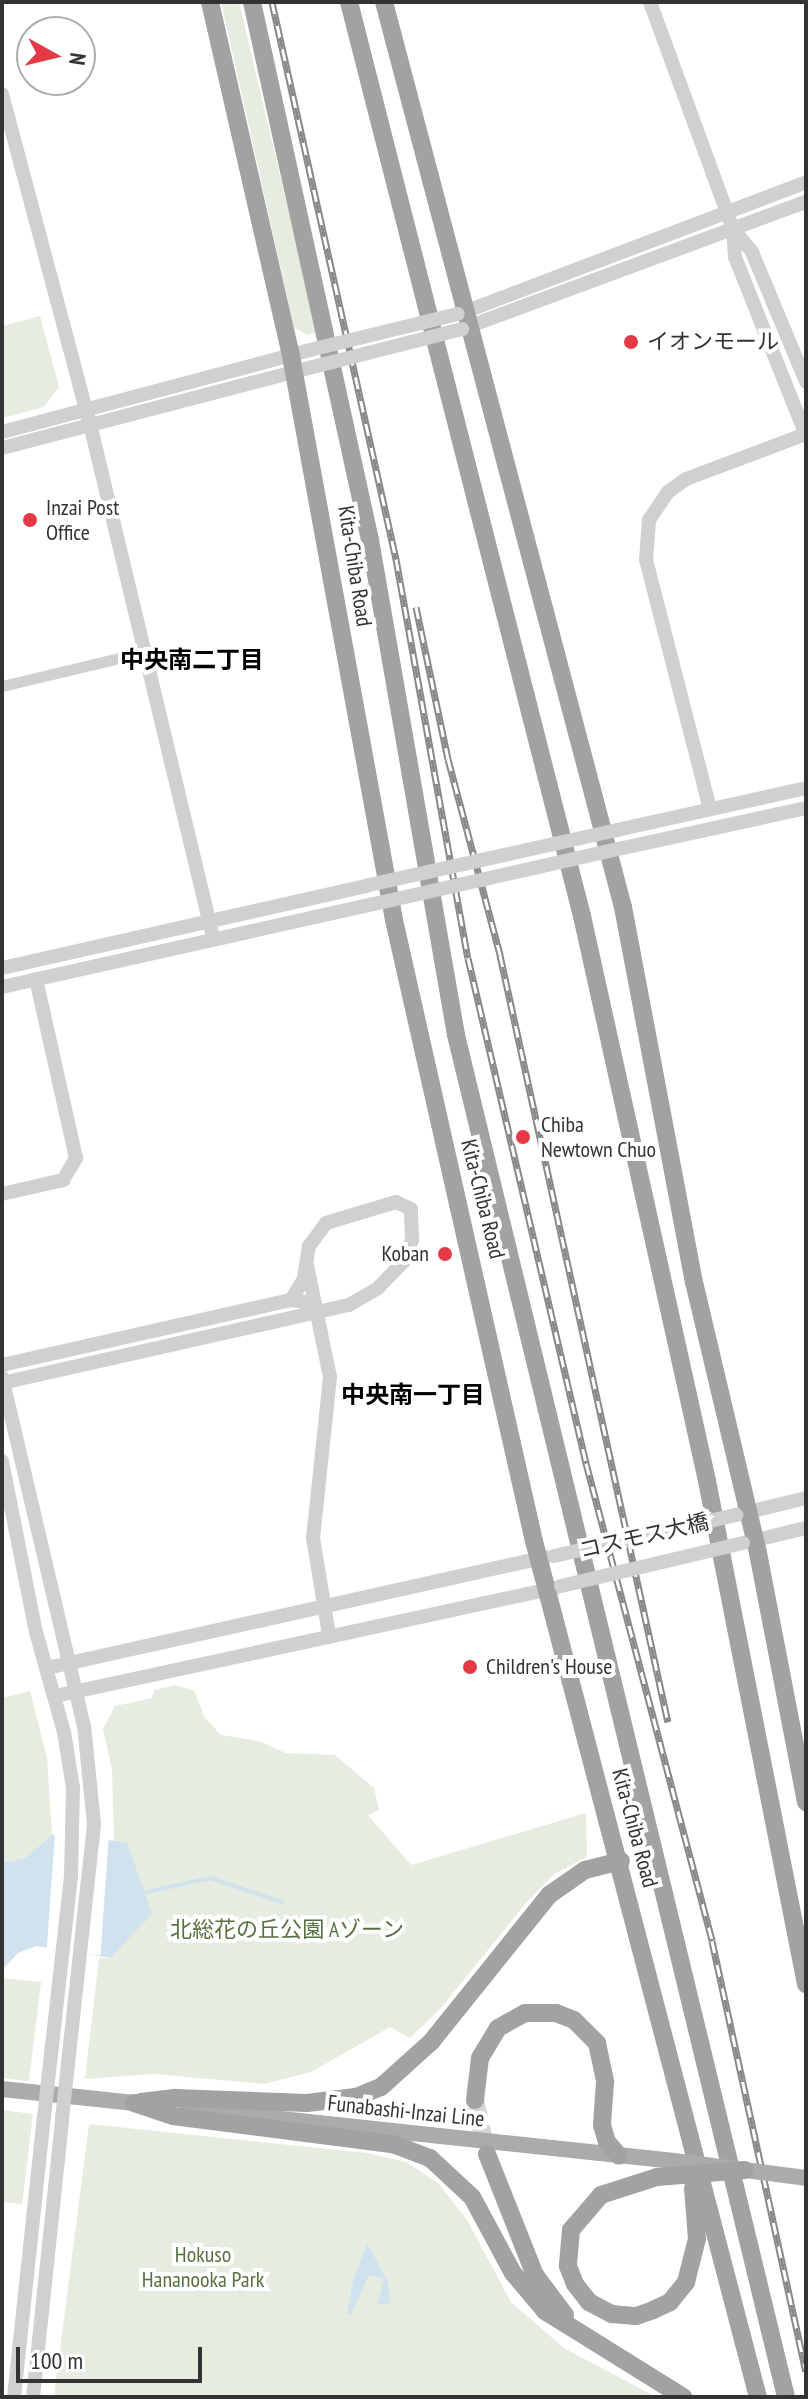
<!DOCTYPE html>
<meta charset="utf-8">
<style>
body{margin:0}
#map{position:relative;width:808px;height:2399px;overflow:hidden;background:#fff;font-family:"PT Sans Narrow","Noto Sans JP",sans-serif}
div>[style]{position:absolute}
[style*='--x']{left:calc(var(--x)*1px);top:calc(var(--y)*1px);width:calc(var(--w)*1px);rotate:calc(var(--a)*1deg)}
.green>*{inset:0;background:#e6ecdf}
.water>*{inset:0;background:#cfe2ee}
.pier>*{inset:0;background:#fff;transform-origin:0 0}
.stream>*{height:4px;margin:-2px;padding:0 2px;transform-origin:2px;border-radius:2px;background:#cfe2ee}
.trunk-tunnel>*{height:18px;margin-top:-9px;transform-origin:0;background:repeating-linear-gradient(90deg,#d6d6d6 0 18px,transparent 0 27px)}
.minor>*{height:11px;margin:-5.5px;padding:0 5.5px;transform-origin:5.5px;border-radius:5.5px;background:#d0d0d0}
.tertiary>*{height:14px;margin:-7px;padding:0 7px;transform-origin:7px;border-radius:7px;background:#d0d0d0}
.primary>*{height:16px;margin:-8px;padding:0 8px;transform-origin:8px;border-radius:8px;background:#ababab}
.trunk>*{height:18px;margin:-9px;padding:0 9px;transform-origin:9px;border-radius:9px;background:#a2a2a2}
.rail>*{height:7px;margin-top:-3.5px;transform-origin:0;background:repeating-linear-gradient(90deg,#fff 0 12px,#888 0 24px);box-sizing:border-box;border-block:2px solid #888}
.tertiary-bridge>*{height:14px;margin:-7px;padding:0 7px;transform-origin:7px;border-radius:7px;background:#d0d0d0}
.primary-bridge>*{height:16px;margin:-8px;padding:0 8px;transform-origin:8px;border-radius:8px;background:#ababab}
.trunk-bridge>*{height:18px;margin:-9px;padding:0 9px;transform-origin:9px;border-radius:9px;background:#a2a2a2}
.dots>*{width:22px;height:22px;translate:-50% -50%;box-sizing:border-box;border:4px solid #fff;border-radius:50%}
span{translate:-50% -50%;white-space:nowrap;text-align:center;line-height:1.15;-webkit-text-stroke:8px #fff;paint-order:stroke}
.poi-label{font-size:22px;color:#333}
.left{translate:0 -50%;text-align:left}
.right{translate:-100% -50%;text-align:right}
.street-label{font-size:22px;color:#333}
.park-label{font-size:22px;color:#56703f}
.neighbourhood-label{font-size:24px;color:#000;font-weight:700}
.frame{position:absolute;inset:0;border:4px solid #333;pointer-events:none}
.north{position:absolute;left:16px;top:16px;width:80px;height:80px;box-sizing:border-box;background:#fff;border:2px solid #adadad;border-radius:50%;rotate:98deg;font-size:22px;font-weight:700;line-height:32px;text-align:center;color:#333}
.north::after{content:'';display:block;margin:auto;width:28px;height:36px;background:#e63946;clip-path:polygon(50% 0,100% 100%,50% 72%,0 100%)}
.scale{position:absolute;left:16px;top:2347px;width:186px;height:36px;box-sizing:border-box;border:4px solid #333;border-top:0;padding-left:10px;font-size:24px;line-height:28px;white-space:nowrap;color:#333;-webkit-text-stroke:6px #fff;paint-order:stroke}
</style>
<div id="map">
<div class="green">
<div style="clip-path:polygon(221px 2px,239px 2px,317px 332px,307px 335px,294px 327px)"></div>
<div style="clip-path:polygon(40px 316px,59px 387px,44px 407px,2px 418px,2px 326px)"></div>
<div style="clip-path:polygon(176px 1685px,194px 1691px,205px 1718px,221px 1735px,259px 1741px,286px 1753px,335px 1755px,374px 1788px,379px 1810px,368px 1815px,411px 1865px,586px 1813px,587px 1857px,554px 1874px,526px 1903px,441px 2008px,410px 2038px,390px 2027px,311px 2072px,264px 2084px,154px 2074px,85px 2079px,99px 1958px,110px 1958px,127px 1842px,114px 1841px,112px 1769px,103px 1729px,115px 1706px,152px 1698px,154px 1690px)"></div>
<div style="clip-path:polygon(30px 1691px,47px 1758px,52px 1835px,25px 1858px,2px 1863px,2px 1698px)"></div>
<div style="clip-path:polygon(2px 1978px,41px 1982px,29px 2081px,2px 2078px)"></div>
<div style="clip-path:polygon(2px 2110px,33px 2114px,22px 2204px,2px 2202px)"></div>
<div style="clip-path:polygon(89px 2124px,367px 2153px,406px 2162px,438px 2183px,467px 2220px,511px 2302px,564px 2348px,656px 2397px,54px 2397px)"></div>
</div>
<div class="water">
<div style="clip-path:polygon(52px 1835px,127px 1842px,152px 1914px,110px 1958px,36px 1946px,18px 1953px,2px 1970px,2px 1863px,25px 1858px)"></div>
<div style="clip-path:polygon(367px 2243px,388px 2282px,390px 2303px,377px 2305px,384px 2279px,369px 2275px,351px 2315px,347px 2314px,353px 2281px)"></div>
</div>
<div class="pier">
<div style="left:55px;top:1832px;width:54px;height:120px;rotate:4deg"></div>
</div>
<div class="stream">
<div style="--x:142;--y:1893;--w:70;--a:-12.4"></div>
<div style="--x:210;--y:1878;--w:76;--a:18.4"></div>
</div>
<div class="trunk-tunnel">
<div style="--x:475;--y:2100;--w:55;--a:77.5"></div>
</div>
<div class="minor">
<div style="--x:2;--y:686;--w:147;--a:-13.4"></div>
</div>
<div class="tertiary">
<div style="--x:650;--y:2;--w:242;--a:69.9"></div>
<div style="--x:733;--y:229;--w:28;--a:86"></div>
<div style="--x:735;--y:257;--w:192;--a:68.3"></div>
<div style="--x:2;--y:94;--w:342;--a:75.1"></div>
<div style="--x:90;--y:424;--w:528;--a:76.52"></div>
<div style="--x:733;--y:229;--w:30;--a:50"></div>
<div style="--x:752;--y:252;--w:141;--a:67.4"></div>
<div style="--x:459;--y:314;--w:371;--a:-20.8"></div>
<div style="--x:462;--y:329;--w:367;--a:-20.3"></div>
<div style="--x:2;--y:432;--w:319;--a:-14.9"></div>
<div style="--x:2;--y:448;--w:321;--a:-14.6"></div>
<div style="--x:710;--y:809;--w:257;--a:-104.4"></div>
<div style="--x:646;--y:560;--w:40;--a:-85.7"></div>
<div style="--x:649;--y:520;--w:34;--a:-56"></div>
<div style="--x:668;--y:492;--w:22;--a:-36"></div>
<div style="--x:686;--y:479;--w:128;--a:-20.6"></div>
<div style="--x:617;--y:830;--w:194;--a:-12.5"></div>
<div style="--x:623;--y:848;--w:187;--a:-12.3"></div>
<div style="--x:2;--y:968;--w:376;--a:-12.7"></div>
<div style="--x:2;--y:987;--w:381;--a:-12.6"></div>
<div style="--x:2;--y:1194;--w:63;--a:-12.9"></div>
<div style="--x:63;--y:1180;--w:26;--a:-59"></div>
<div style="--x:76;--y:1158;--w:183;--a:-102.6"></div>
<div style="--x:307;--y:1265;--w:114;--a:78.4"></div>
<div style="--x:330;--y:1377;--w:162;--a:96"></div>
<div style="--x:313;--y:1538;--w:98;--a:80.6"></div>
<div style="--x:2;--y:1365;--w:296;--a:-12.7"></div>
<div style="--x:291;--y:1300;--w:15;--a:8"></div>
<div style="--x:306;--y:1302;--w:16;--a:43"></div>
<div style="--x:2;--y:1377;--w:359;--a:76.8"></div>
<div style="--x:2;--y:1383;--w:356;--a:-12.7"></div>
<div style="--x:349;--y:1305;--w:34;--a:-30"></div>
<div style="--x:378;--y:1288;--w:37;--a:-46"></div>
<div style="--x:404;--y:1261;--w:22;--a:-69"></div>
<div style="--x:412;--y:1240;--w:31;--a:-92"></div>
<div style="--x:411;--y:1209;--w:17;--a:-155"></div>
<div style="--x:396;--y:1202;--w:73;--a:163.3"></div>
<div style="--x:326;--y:1223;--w:29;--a:126"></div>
<div style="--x:309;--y:1246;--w:33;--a:99"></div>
<div style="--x:304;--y:1279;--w:25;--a:122"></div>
<div style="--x:2;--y:1461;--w:174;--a:78.8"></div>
<div style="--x:36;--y:1632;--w:104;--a:74.4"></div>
<div style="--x:740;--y:1514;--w:68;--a:-13.6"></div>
<div style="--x:748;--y:1542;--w:60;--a:-13.6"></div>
<div style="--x:47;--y:1668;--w:511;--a:-12.54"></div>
<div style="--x:55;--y:1696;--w:512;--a:-12.19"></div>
<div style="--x:14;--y:2397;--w:282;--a:-83.9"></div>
<div style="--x:33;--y:2397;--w:280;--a:-84"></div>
</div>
<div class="primary">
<div style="--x:2;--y:2089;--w:143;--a:6"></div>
<div style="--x:187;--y:2109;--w:490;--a:6.1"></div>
</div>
<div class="trunk">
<div style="--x:210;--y:2;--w:363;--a:77.1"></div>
<div style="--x:291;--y:356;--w:573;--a:79.65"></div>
<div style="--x:394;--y:920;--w:637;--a:77.3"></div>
<div style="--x:534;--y:1541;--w:885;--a:75.34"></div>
<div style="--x:252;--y:2;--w:551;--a:77.63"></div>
<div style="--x:370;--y:540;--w:502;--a:80.14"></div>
<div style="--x:456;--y:1035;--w:1401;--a:76.38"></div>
<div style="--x:349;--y:2;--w:943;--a:75.7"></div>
<div style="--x:582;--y:916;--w:579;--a:77.52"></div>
<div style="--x:707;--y:1481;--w:513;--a:78.87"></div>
<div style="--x:384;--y:2;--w:936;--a:75.21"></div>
<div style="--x:623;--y:907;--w:382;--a:79.3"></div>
<div style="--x:694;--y:1282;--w:278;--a:76.7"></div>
<div style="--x:758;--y:1553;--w:254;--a:79.1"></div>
<div style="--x:475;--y:2100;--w:42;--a:-83.2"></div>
<div style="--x:480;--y:2058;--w:35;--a:-59"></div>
<div style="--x:498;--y:2028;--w:31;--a:-29"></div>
<div style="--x:525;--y:2013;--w:31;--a:0"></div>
<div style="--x:556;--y:2013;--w:19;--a:21"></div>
<div style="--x:574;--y:2020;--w:33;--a:45"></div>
<div style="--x:597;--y:2043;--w:40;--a:78"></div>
<div style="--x:605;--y:2082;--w:43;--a:94"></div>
<div style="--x:602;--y:2125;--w:18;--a:74"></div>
<div style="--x:607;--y:2142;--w:18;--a:49"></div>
<div style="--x:141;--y:2102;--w:34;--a:-7"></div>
<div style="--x:175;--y:2098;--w:132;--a:2.2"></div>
<div style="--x:307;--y:2103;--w:49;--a:-7"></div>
<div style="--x:356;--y:2097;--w:27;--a:-22"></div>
<div style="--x:381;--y:2087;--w:67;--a:-42"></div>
<div style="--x:431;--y:2042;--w:189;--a:-51.2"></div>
<div style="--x:549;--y:1895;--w:44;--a:-34.8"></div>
<div style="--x:585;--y:1870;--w:37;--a:-14"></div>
<div style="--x:134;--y:2103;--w:41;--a:18.4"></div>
<div style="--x:173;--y:2116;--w:222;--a:7.3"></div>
<div style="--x:393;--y:2144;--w:40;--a:21"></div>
<div style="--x:430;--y:2158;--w:57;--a:42.9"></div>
<div style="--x:472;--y:2197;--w:86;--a:61.7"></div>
<div style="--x:513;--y:2273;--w:50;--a:49.9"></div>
<div style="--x:545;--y:2311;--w:163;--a:31.9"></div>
<div style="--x:487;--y:2154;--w:130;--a:68.4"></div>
<div style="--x:535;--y:2275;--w:50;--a:53.1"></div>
<div style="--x:657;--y:2177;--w:59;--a:162.2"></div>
<div style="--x:601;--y:2195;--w:46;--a:130.6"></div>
<div style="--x:571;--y:2230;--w:36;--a:95"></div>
<div style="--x:568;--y:2266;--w:19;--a:69"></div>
<div style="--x:575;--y:2284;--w:23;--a:52"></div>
<div style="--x:589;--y:2302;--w:26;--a:28"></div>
<div style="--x:612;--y:2314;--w:24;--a:5"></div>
<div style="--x:636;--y:2316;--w:18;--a:-19"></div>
<div style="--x:653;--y:2310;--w:19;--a:-25"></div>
<div style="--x:670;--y:2302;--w:26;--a:-51"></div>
<div style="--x:686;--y:2282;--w:44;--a:-75.7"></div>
<div style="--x:697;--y:2239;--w:51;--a:-94.5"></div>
</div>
<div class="rail">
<div style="--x:272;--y:2;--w:571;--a:77.45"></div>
<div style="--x:396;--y:559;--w:405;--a:79.8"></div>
<div style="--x:468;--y:958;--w:519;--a:76.85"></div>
<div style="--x:586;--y:1463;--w:494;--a:75.2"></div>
<div style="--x:712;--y:1941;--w:440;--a:77.7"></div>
<div style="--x:416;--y:607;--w:155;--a:78.1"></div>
<div style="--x:448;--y:759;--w:203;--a:75.1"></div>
<div style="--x:500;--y:955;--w:785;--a:77.65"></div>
</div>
<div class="tertiary-bridge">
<div style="--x:310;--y:350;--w:152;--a:-13.7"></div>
<div style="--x:313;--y:367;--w:154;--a:-14.3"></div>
<div style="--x:369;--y:885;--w:254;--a:-12.5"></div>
<div style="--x:374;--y:904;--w:255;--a:-12.7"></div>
<div style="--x:554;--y:1556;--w:187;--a:-12.7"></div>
<div style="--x:561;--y:1586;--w:187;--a:-13.3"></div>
<div style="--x:44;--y:2117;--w:243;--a:-83.6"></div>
<div style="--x:71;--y:1876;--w:88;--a:-88.7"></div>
<div style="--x:73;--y:1788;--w:57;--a:-99.1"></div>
<div style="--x:62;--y:2119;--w:297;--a:-83.8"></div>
<div style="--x:94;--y:1824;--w:99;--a:-95.8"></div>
</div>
<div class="primary-bridge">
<div style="--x:674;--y:2161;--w:133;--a:7.3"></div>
</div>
<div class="trunk-bridge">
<div style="--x:657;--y:2177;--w:88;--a:-4.5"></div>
</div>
<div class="dots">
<div style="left:631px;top:342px;background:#e63946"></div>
<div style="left:30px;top:520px;background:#e63946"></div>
<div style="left:523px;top:1137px;background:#e63946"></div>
<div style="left:445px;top:1254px;background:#e63946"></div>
<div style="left:470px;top:1667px;background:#e63946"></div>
</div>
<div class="poi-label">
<span class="left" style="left:647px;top:342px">イオンモール</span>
<span class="left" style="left:46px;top:520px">Inzai Post<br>Office</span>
<span class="left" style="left:541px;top:1137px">Chiba<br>Newtown Chuo</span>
<span class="right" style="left:429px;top:1254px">Koban</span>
<span class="left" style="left:486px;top:1667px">Children's House</span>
</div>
<div class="street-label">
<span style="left:355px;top:566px;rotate:81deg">Kita-Chiba Road</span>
<span style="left:483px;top:1199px;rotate:76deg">Kita-Chiba Road</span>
<span style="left:644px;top:1536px;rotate:-13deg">コスモス大橋</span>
<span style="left:635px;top:1828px;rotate:75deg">Kita-Chiba Road</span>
<span style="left:406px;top:2111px;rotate:6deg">Funabashi-Inzai Line</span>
</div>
<div class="park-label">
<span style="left:287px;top:1930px">北総花の丘公園 Aゾーン</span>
<span style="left:203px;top:2267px">Hokuso<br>Hananooka Park</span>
</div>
<div class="neighbourhood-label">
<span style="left:192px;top:660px">中央南二丁目</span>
<span style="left:413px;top:1395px">中央南一丁目</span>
</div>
<div class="frame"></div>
<div class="north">N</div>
<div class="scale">100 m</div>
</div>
